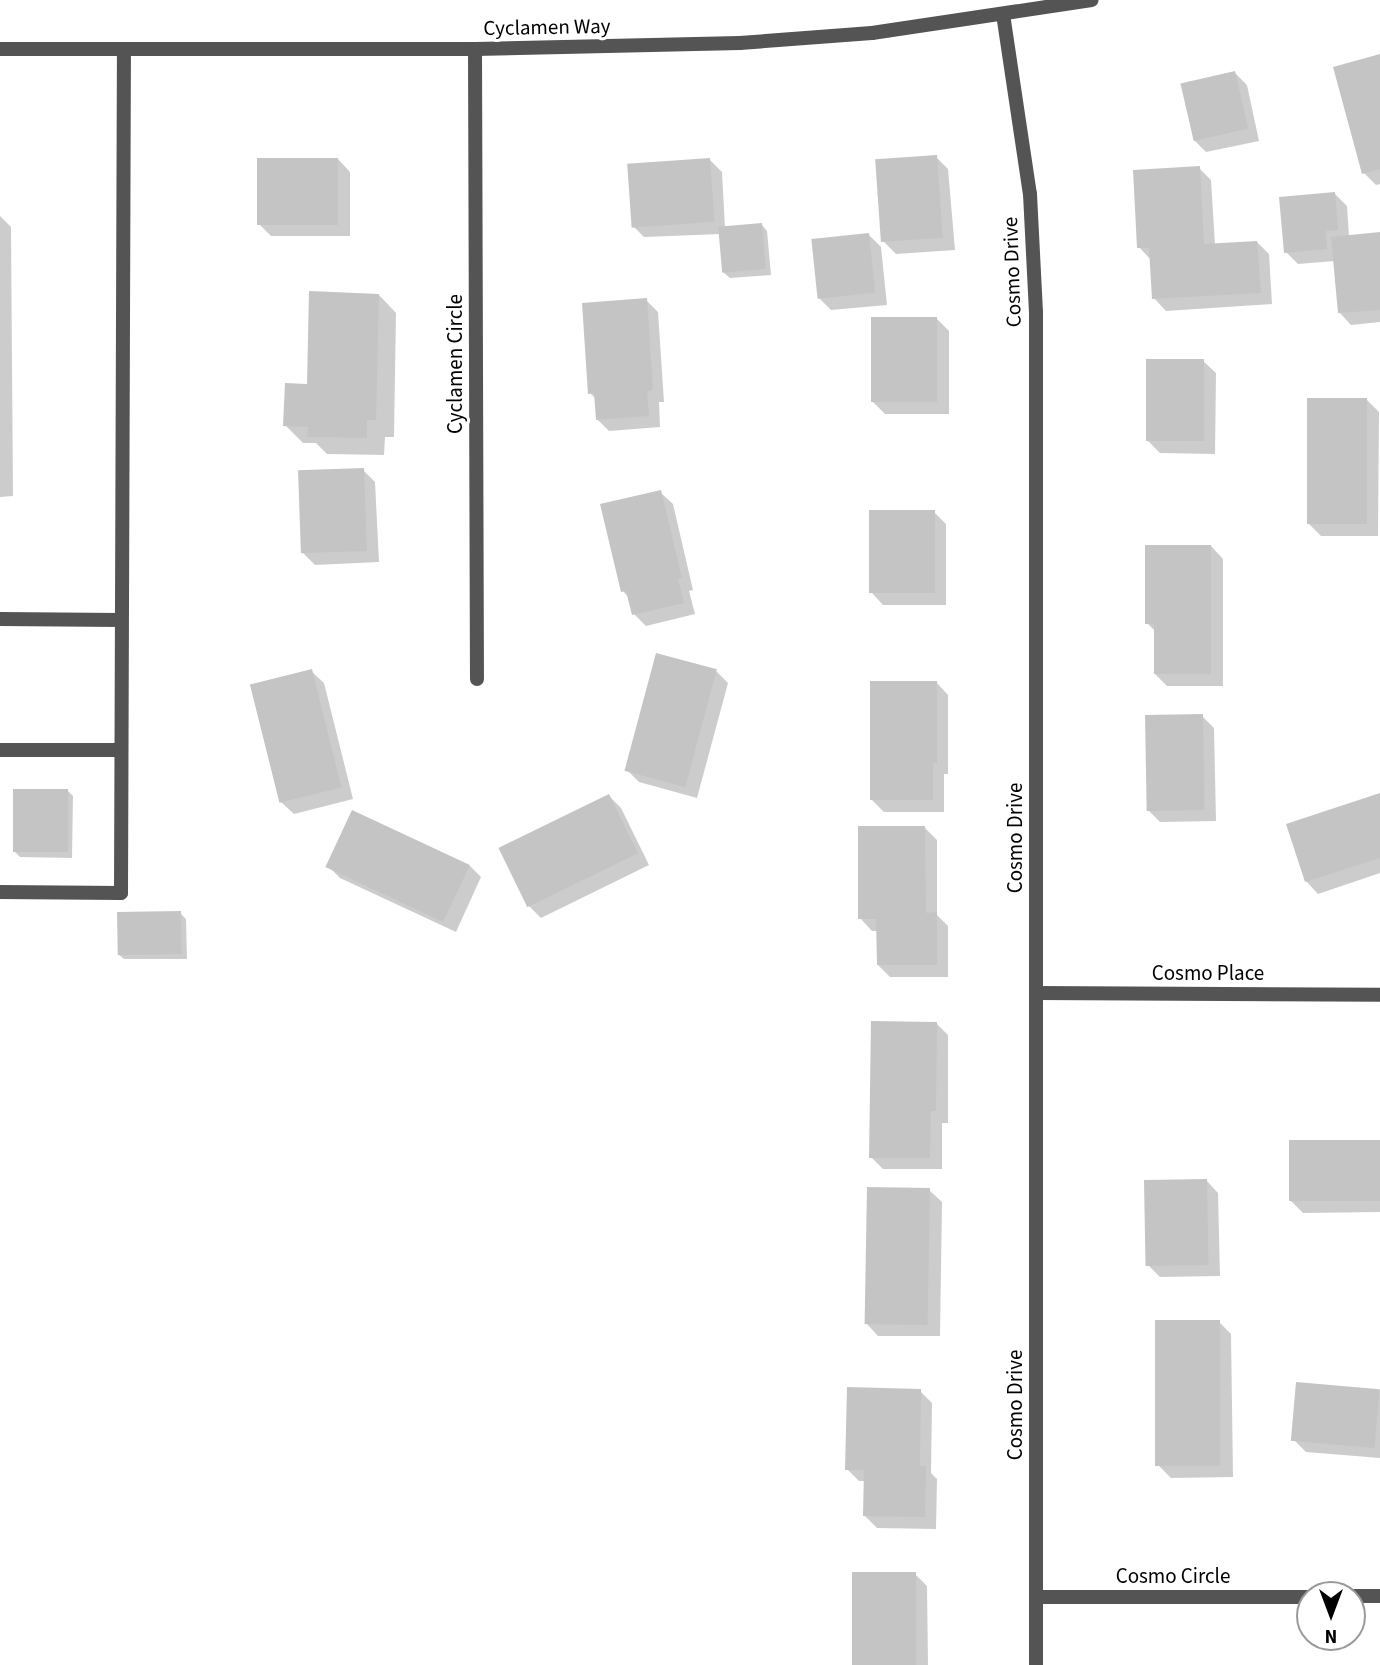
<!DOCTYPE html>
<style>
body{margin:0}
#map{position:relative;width:1380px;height:1665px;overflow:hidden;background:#fff;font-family:"Source Sans 3",sans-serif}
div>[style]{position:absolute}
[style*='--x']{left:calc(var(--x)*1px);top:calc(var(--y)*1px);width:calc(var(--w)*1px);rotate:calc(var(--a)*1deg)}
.shadow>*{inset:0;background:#0003}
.building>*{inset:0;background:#c4c4c4;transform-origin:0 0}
.service>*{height:14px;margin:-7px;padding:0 7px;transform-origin:7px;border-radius:7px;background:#545454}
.minor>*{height:14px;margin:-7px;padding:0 7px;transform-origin:7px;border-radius:7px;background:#545454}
span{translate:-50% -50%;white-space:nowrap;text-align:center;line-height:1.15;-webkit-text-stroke:6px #fff;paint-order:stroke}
.street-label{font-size:21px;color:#000}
.north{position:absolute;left:1296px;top:1581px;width:70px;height:70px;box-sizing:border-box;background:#fff;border:2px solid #999;border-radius:50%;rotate:180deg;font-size:19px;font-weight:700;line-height:28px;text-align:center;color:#000}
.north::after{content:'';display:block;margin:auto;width:24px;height:32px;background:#000;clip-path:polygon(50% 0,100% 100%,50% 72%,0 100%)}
</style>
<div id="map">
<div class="shadow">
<div style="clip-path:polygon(1380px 56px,1380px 184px,1376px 185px,1364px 173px)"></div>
<div style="clip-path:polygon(1235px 73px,1247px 85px,1259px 141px,1206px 152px,1194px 140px,1182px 84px)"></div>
<div style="clip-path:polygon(936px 157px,948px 169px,955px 250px,896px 254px,884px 242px)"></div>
<div style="clip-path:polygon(338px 159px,350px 172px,350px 236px,271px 236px,259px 224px)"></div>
<div style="clip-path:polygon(710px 160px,722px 172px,725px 228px,762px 225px,767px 231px,771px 275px,730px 278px,724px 273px,721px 234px,644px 237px,632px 225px)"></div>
<div style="clip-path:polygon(1199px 168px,1211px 180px,1215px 245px,1257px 242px,1269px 254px,1272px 304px,1166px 311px,1154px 298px,1151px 260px,1139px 247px)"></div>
<div style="clip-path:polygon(1335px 194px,1347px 206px,1349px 237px,1380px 234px,1380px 322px,1351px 325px,1339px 312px,1335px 261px,1298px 264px,1286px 252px)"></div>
<div style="clip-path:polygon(0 216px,11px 227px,13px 496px,0 497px)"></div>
<div style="clip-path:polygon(869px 235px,881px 247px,887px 305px,831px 310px,819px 298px)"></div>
<div style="clip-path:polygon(379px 295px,396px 313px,394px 437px,385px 437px,384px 455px,327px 454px,316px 443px,303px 443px,285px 425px,308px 385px)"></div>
<div style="clip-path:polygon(646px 300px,658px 312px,664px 402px,659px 402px,660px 427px,609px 431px,597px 419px,596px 399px,590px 393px)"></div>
<div style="clip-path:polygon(937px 319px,949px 331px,949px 414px,885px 414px,873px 402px)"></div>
<div style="clip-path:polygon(1203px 361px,1216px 373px,1215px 454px,1160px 453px,1148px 441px)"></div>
<div style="clip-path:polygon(1367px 400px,1379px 412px,1378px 536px,1321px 536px,1309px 524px)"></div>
<div style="clip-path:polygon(363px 470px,375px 482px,379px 562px,315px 565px,303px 553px)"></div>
<div style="clip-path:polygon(660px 492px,673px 504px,693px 590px,689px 591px,695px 614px,646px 626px,634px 614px,630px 599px,623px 591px)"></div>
<div style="clip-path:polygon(934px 512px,946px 524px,946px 605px,883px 605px,871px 592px)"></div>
<div style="clip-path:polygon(1211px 546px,1223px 559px,1223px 686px,1167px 686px,1155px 674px,1155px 631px,1147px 623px)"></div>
<div style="clip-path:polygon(311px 671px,324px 683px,353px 799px,294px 814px,281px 802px)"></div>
<div style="clip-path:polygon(716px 671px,728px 683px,697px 798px,639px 782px,627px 770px)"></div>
<div style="clip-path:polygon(936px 682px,948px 695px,948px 774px,944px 774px,944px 812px,884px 812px,872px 800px)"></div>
<div style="clip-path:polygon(1202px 716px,1214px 728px,1216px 821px,1160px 822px,1148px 810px)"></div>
<div style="clip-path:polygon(67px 790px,73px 796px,72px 858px,20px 857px,14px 851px)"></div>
<div style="clip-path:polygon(1380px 795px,1380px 873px,1318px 894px,1306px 881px)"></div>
<div style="clip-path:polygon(609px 796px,621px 808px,649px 865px,541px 918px,529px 906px)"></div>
<div style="clip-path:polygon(925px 828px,937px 840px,937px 915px,948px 926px,948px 977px,890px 977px,878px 965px,878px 931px,872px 931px,860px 918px)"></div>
<div style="clip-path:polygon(469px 865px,481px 877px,456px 932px,340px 878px,328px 866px)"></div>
<div style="clip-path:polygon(180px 913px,186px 919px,187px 959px,124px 959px,118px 954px)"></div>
<div style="clip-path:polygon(936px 1023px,948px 1035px,948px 1123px,942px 1123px,942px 1169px,883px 1169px,871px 1157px)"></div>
<div style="clip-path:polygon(1380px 1141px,1380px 1212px,1303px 1213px,1291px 1201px)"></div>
<div style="clip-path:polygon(1206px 1180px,1218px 1193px,1220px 1276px,1160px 1277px,1148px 1265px)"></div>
<div style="clip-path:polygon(929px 1190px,942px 1202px,940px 1336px,878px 1336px,866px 1323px)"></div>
<div style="clip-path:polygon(1219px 1322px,1231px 1334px,1233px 1477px,1171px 1478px,1159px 1466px)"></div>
<div style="clip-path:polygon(1380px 1390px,1380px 1458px,1306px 1452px,1294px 1440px)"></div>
<div style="clip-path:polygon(920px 1391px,932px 1403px,931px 1473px,937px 1479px,936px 1529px,877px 1528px,865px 1516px,866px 1481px,859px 1481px,847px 1469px)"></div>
<div style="clip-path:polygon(915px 1574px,927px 1586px,928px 1665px,854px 1665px)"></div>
</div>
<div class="building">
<div style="clip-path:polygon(1380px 54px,1380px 169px,1362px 174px,1333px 67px)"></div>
<div style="left:1235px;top:71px;width:59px;height:56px;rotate:77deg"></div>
<div style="left:937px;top:155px;width:83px;height:62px;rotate:86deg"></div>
<div style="left:257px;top:158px;width:81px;height:67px"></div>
<div style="left:710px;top:158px;width:64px;height:83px;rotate:86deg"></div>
<div style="clip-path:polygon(1200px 166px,1204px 244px,1257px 241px,1261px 293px,1152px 299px,1149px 248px,1137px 248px,1133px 170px)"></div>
<div style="clip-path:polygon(1335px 192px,1338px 230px,1326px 231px,1327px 249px,1284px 253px,1279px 197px)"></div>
<div style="left:762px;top:223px;width:46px;height:44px;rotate:85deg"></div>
<div style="clip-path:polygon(1380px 232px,1380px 310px,1338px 313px,1331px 237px)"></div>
<div style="left:869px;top:233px;width:60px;height:58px;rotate:84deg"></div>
<div style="clip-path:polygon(309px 291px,379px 294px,376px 420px,367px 420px,367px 438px,307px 437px,308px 427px,283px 426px,285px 383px,307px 384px)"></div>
<div style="clip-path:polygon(647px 298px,653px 390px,647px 391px,649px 416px,596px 420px,594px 393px,588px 394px,582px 303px)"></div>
<div style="left:871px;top:317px;width:66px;height:85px"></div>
<div style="left:1146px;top:359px;width:58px;height:82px"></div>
<div style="left:1307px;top:398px;width:60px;height:126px"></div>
<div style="left:364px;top:468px;width:83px;height:66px;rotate:88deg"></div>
<div style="clip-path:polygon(661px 490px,682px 578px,678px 579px,684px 603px,632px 615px,626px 591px,621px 592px,600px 504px)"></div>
<div style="left:869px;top:510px;width:66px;height:83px"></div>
<div style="clip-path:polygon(1145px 545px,1211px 545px,1211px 674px,1154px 674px,1154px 624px,1145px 624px)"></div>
<div style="left:656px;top:653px;width:63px;height:122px;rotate:15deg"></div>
<div style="left:312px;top:669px;width:122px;height:64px;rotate:76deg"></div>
<div style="clip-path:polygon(870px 681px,937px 681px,937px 763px,933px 763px,933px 800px,870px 800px)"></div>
<div style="left:1203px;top:714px;width:96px;height:58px;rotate:89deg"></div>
<div style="left:13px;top:789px;width:55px;height:63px"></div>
<div style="clip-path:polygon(1380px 793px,1380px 858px,1305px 882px,1286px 824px)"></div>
<div style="left:609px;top:794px;width:66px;height:123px;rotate:64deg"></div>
<div style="left:352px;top:810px;width:130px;height:63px;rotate:25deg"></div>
<div style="clip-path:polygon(858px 826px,925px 826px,926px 913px,937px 912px,937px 965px,877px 965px,876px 919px,858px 919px)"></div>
<div style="left:181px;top:911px;width:43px;height:64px;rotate:89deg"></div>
<div style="clip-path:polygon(871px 1021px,937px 1022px,936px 1111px,931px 1111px,930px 1158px,869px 1158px)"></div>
<div style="left:1289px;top:1140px;width:91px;height:61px"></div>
<div style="left:1207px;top:1179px;width:86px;height:63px;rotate:89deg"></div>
<div style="left:867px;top:1187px;width:63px;height:137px;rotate:1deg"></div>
<div style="left:1220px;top:1320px;width:146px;height:65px;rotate:90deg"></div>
<div style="left:1296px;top:1382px;width:84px;height:59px;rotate:5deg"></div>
<div style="clip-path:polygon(847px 1387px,921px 1389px,920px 1466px,926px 1466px,925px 1517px,863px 1516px,864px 1470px,845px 1470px)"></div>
<div style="left:916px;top:1572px;width:93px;height:64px;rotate:90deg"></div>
</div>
<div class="service">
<div style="--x:0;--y:619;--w:120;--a:0.5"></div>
<div style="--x:0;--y:750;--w:121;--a:0"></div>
<div style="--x:0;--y:892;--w:121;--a:0.5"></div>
<div style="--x:121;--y:893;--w:844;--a:-89.8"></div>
</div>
<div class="minor">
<div style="--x:1003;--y:14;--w:182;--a:81.5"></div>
<div style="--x:1030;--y:194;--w:118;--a:87.1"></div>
<div style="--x:1036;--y:312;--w:1353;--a:90"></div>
<div style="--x:0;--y:49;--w:475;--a:0"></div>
<div style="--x:475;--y:49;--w:265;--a:-1.3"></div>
<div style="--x:740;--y:43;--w:132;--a:-4.3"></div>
<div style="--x:872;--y:33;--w:222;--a:-8.5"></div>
<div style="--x:475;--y:49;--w:630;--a:89.82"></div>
<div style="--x:1036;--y:993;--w:344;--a:0.3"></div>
<div style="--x:1352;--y:1596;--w:28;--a:0"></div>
<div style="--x:1036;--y:1597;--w:274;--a:0"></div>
</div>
<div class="street-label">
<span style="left:547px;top:27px;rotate:-1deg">Cyclamen Way</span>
<span style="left:1012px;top:272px;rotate:-92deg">Cosmo Drive</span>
<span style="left:455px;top:364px;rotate:-90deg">Cyclamen Circle</span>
<span style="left:1015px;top:838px;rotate:-90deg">Cosmo Drive</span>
<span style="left:1208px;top:973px">Cosmo Place</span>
<span style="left:1015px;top:1405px;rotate:-90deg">Cosmo Drive</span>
<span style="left:1173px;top:1576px">Cosmo Circle</span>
</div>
<div class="north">N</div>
</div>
